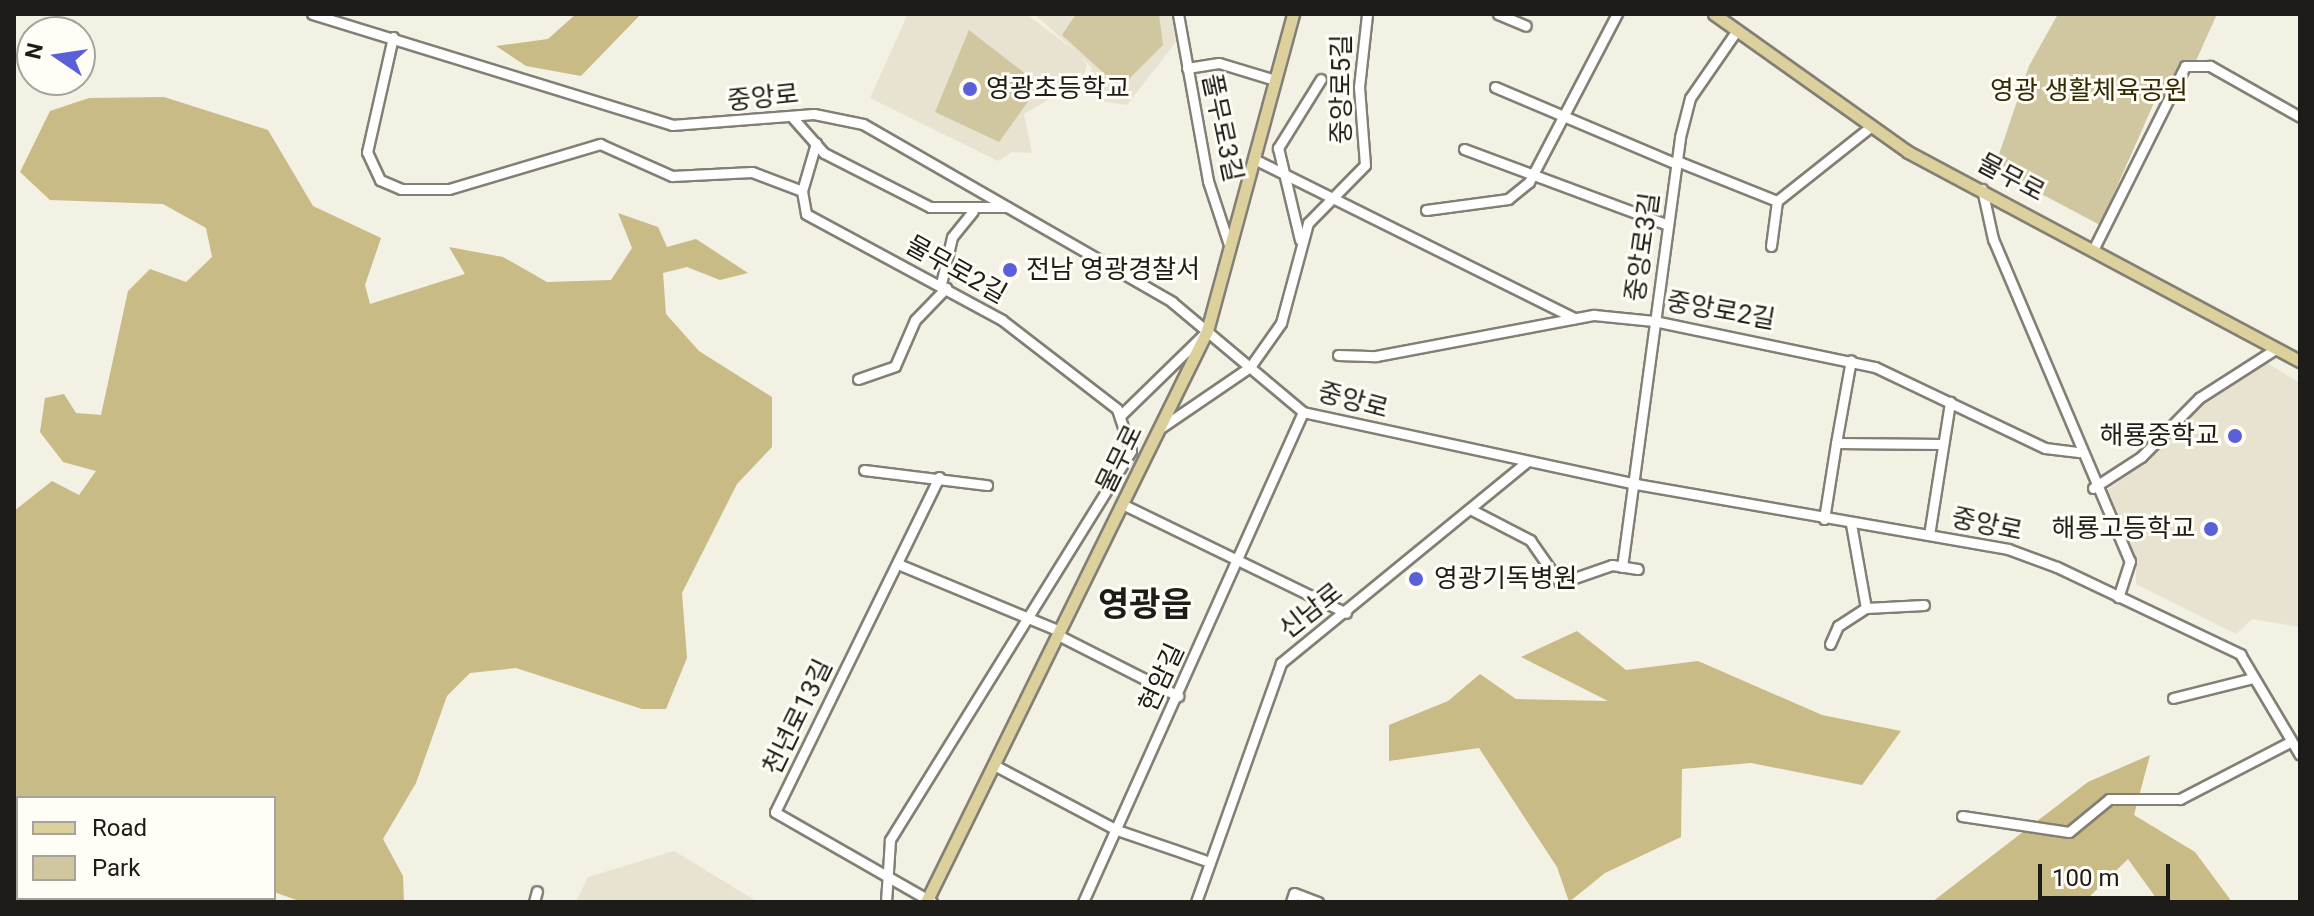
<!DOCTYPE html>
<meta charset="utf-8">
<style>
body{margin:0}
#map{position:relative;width:2314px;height:916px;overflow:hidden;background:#f3f0e4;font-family:Roboto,"Noto Sans KR",sans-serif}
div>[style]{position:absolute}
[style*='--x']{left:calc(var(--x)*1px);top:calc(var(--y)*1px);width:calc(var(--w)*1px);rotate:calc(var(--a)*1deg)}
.built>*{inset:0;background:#e7e3d0}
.green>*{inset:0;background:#d0c7a0}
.forest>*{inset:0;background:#c8bb85}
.roads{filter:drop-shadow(2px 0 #827f75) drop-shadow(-2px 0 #827f75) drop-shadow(0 2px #827f75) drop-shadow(0 -2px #827f75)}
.minor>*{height:9px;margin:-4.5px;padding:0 4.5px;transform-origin:4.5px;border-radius:4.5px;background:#fff}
.major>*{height:11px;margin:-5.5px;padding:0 5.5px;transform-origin:5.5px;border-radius:5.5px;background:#dcd09d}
.dots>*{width:22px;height:22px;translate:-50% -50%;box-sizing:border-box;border:4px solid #fffdf6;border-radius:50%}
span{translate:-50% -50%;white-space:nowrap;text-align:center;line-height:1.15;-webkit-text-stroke:6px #fffdf6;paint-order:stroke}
.poi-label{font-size:26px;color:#1d1c18}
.left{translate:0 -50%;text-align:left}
.right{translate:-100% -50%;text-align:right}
.street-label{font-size:26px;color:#1d1c18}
.park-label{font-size:26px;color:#332a00}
.district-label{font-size:34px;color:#1d1c18;font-weight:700}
.frame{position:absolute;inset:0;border:16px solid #1d1c18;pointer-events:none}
.legend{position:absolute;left:16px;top:796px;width:260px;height:104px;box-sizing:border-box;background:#fffdf6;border:2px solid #a5a39d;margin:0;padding:10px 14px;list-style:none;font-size:24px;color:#1d1c18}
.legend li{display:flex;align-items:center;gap:16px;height:40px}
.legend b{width:40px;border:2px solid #a5a39d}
.north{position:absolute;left:16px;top:16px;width:80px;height:80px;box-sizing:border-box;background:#fffdf6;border:2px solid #a5a39d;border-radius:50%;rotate:283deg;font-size:22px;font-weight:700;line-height:32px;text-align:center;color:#1d1c18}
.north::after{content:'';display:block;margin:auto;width:28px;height:36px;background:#5a60d7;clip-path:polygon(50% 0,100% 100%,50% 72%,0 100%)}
.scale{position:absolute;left:2038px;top:864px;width:132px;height:36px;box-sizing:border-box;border:4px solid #1d1c18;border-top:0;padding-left:10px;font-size:24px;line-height:28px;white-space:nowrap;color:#1d1c18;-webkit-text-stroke:6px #fffdf6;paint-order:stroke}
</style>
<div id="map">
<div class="built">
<div style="clip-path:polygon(908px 14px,1026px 14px,1076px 51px,1034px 14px,1172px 14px,1176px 42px,1127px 105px,1100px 101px,1088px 84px,1092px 68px,1079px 55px,1087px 65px,1082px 80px,1024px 114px,1032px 153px,1012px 152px,998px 161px,870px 98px)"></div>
<div style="clip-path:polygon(2267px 363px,2300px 383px,2300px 627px,2252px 619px,2236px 634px,2136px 584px,2136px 559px,2106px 491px,2149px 459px,2191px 412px)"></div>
<div style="clip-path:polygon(674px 851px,758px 902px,576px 902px,588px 877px)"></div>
</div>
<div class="green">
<div style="clip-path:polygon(1076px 14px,1159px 14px,1163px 45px,1120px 88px,1062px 35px)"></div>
<div style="clip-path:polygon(2058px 14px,2217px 14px,2195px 63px,2182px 63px,2170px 95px,2157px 96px,2100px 225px,1994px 169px,2029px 66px)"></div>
<div style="clip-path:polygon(969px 30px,1040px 85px,999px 142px,935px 112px)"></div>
</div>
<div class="forest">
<div style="clip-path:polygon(576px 14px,641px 14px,581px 76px,526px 66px,496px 46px,548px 39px)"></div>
<div style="clip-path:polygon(164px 97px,268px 130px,313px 206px,381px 238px,365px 285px,370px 304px,465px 274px,449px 247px,503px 257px,547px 282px,611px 280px,632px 248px,618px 213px,658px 227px,667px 247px,696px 239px,748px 273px,720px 280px,687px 267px,663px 273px,666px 314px,699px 351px,772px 397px,772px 447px,737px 484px,682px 593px,687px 658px,666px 709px,642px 709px,516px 668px,470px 673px,447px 696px,416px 783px,383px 839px,403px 876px,404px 902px,302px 902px,274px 892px,274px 798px,18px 798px,14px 844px,14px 511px,52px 481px,79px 495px,96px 471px,63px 462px,40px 432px,45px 398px,64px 394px,76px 413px,101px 415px,128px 291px,150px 269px,186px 282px,212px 257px,206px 228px,163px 204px,50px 200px,20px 172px,50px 111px,89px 98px)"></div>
<div style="clip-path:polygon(1577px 631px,1626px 670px,1698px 661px,1822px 715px,1901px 731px,1862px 785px,1751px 763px,1682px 769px,1681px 837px,1605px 873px,1569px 902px,1557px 867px,1479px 748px,1389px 761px,1389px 725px,1448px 701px,1480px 674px,1516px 699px,1608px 701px,1521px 657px)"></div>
<div style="clip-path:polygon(2150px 755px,2134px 815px,2195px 852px,2232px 902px,2159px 902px,2128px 859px,2084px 902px,1932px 902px,2088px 782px)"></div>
</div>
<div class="roads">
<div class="minor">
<div style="--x:312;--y:14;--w:377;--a:17.1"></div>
<div style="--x:672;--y:125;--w:142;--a:-4.4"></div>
<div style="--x:814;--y:114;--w:50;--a:11.5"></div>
<div style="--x:863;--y:124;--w:357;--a:29.9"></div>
<div style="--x:1172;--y:302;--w:171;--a:40"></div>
<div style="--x:1303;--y:412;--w:341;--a:12.2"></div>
<div style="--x:1636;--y:484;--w:378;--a:9.9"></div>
<div style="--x:2008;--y:549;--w:52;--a:20.2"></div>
<div style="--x:2057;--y:567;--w:203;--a:25.4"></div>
<div style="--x:2240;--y:654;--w:117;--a:59.3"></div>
<div style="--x:1178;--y:14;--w:170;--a:79.8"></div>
<div style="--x:1208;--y:181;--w:71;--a:71.8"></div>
<div style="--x:1498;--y:14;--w:30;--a:23"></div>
<div style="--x:393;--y:37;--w:118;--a:102.7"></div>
<div style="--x:367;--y:152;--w:31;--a:65"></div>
<div style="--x:380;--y:180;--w:23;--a:23"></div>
<div style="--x:401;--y:189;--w:48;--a:0"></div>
<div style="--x:449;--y:189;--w:158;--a:-16.6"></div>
<div style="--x:600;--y:144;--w:79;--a:24"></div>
<div style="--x:672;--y:176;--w:80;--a:-2.9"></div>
<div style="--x:752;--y:172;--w:53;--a:20.8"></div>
<div style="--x:802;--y:191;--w:23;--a:80"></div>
<div style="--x:806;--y:214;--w:223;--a:28.4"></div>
<div style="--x:1002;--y:320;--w:145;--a:37.7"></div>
<div style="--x:1117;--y:409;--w:44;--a:71.6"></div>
<div style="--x:1131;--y:451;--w:458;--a:121.8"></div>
<div style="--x:890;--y:840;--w:62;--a:93.7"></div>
<div style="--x:1187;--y:68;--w:32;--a:-9"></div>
<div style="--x:1219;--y:63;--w:59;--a:16.9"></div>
<div style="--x:1495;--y:87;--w:197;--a:23"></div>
<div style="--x:792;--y:117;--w:48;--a:48.4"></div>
<div style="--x:824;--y:153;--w:119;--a:27"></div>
<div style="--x:930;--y:207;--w:77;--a:0"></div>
<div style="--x:1464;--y:149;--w:215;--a:20.4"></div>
<div style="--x:1254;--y:159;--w:358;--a:26.4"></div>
<div style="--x:1677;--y:161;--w:108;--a:21.8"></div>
<div style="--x:1777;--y:201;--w:117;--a:-38.4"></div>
<div style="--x:1982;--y:189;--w:51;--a:77.6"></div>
<div style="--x:1993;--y:239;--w:350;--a:67"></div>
<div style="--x:2130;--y:561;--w:38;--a:108"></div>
<div style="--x:802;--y:191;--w:50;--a:-73.7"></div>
<div style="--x:1426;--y:210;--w:83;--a:-7.6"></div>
<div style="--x:1508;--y:199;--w:27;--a:-39"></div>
<div style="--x:1529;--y:182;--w:190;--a:-62.4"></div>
<div style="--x:1300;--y:240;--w:95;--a:-103.4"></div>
<div style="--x:1278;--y:148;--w:81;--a:-58.1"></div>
<div style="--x:1771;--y:246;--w:45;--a:-82.4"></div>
<div style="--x:2094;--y:248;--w:203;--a:-63.4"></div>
<div style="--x:2185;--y:66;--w:25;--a:0"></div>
<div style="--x:2210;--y:66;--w:103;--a:29.5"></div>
<div style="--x:941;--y:284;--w:48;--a:-76.8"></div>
<div style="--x:952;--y:237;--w:33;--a:-51"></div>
<div style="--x:1338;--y:355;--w:38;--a:2"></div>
<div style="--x:1376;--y:356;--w:222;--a:-10.7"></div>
<div style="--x:1594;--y:315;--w:60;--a:5.7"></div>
<div style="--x:1654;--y:321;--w:226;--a:11.8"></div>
<div style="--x:1875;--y:367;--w:188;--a:25.5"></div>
<div style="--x:2045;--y:448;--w:34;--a:7"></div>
<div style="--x:858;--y:379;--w:39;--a:-19"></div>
<div style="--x:895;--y:366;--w:50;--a:-66.5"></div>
<div style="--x:915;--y:320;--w:45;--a:-45.9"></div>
<div style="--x:1120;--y:416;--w:115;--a:-44.3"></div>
<div style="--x:1159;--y:429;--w:110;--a:-34.3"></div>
<div style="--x:1250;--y:367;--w:54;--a:-54.8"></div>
<div style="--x:1281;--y:323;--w:104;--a:-74.9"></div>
<div style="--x:1308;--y:223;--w:81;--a:-45.5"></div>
<div style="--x:1365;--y:165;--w:78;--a:-94.4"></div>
<div style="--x:1359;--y:87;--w:73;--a:-83.7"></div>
<div style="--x:1836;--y:443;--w:84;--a:-79.8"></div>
<div style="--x:864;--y:470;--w:124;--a:7"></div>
<div style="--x:2093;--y:488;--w:57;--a:-32.9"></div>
<div style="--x:2141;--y:457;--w:83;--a:-45.5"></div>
<div style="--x:2199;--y:398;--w:89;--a:-32.6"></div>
<div style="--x:1122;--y:504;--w:249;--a:25.9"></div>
<div style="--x:1470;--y:509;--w:68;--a:27.3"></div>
<div style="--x:1530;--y:540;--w:52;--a:55.1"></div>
<div style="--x:1560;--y:583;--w:55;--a:-19.1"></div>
<div style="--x:1612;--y:565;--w:26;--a:9"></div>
<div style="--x:1824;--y:519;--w:77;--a:-81"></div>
<div style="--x:1836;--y:443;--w:107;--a:0.5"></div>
<div style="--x:1851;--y:524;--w:85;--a:79.9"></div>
<div style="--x:1929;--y:535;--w:135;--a:-81"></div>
<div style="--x:898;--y:564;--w:175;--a:22.5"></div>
<div style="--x:1622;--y:567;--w:434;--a:-82.3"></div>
<div style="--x:1680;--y:137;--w:40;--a:-75.6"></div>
<div style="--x:1690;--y:98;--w:83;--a:-55.3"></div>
<div style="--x:1058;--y:635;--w:135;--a:26.9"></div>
<div style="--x:1830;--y:644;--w:20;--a:-66"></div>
<div style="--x:1838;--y:626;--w:33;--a:-33"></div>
<div style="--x:1866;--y:608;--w:58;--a:-3"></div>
<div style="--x:2173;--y:698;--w:82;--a:-14"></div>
<div style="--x:994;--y:765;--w:139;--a:27.9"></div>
<div style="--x:1117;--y:830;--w:98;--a:19"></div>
<div style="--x:1962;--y:816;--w:108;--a:8.5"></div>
<div style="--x:2069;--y:832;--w:52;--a:-39.5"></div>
<div style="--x:2109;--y:799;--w:71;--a:0"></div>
<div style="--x:2180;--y:799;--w:122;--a:-27.4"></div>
<div style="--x:534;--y:902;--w:11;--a:-75"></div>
<div style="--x:932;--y:902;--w:181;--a:-150.2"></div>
<div style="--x:775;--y:812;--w:373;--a:-63.9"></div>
<div style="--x:1083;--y:902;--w:537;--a:-65.82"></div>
<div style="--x:1196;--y:902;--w:254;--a:-70.4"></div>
<div style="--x:1281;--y:663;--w:318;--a:-39.3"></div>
<div style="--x:1291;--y:902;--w:9;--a:-72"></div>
<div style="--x:1294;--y:893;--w:26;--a:21"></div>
</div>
<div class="major">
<div style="--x:1714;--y:14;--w:238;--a:35.4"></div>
<div style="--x:1908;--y:152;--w:444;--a:28.1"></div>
<div style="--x:926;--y:902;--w:636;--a:-63.8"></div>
<div style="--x:1207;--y:331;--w:328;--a:-74.8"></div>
</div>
</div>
<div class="dots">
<div style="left:970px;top:89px;background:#5a60d7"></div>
<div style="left:1010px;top:270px;background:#5a60d7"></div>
<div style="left:2235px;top:436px;background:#5a60d7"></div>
<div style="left:2211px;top:529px;background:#5a60d7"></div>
<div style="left:1416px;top:579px;background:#5a60d7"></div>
</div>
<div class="poi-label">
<span class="left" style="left:986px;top:89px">영광초등학교</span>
<span class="left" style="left:1026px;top:270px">전남 영광경찰서</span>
<span class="right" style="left:2219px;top:436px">해룡중학교</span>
<span class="right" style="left:2195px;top:529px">해룡고등학교</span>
<span class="left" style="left:1434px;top:579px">영광기독병원</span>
</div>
<div class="street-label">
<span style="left:1342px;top:89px;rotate:-90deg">중앙로5길</span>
<span style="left:763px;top:98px;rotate:-6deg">중앙로</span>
<span style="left:1222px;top:128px;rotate:78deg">풀무로3길</span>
<span style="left:2011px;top:178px;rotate:28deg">물무로</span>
<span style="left:1643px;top:247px;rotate:-82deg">중앙로3길</span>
<span style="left:956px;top:270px;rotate:29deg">물무로2길</span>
<span style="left:1721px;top:311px;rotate:10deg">중앙로2길</span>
<span style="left:1353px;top:401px;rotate:15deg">중앙로</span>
<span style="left:1120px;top:459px;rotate:-64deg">물무로</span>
<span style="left:1987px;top:525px;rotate:12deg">중앙로</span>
<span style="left:1311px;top:611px;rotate:-38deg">신남로</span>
<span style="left:1162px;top:678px;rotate:-65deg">현암길</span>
<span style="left:798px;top:717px;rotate:-64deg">천년로13길</span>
</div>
<div class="park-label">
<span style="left:2089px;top:91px">영광 생활체육공원</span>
</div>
<div class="district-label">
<span style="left:1145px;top:605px">영광읍</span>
</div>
<div class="frame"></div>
<ul class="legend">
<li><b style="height:10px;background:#dcd09d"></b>Road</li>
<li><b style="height:22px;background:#d0c7a0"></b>Park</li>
</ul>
<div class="north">N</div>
<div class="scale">100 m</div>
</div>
